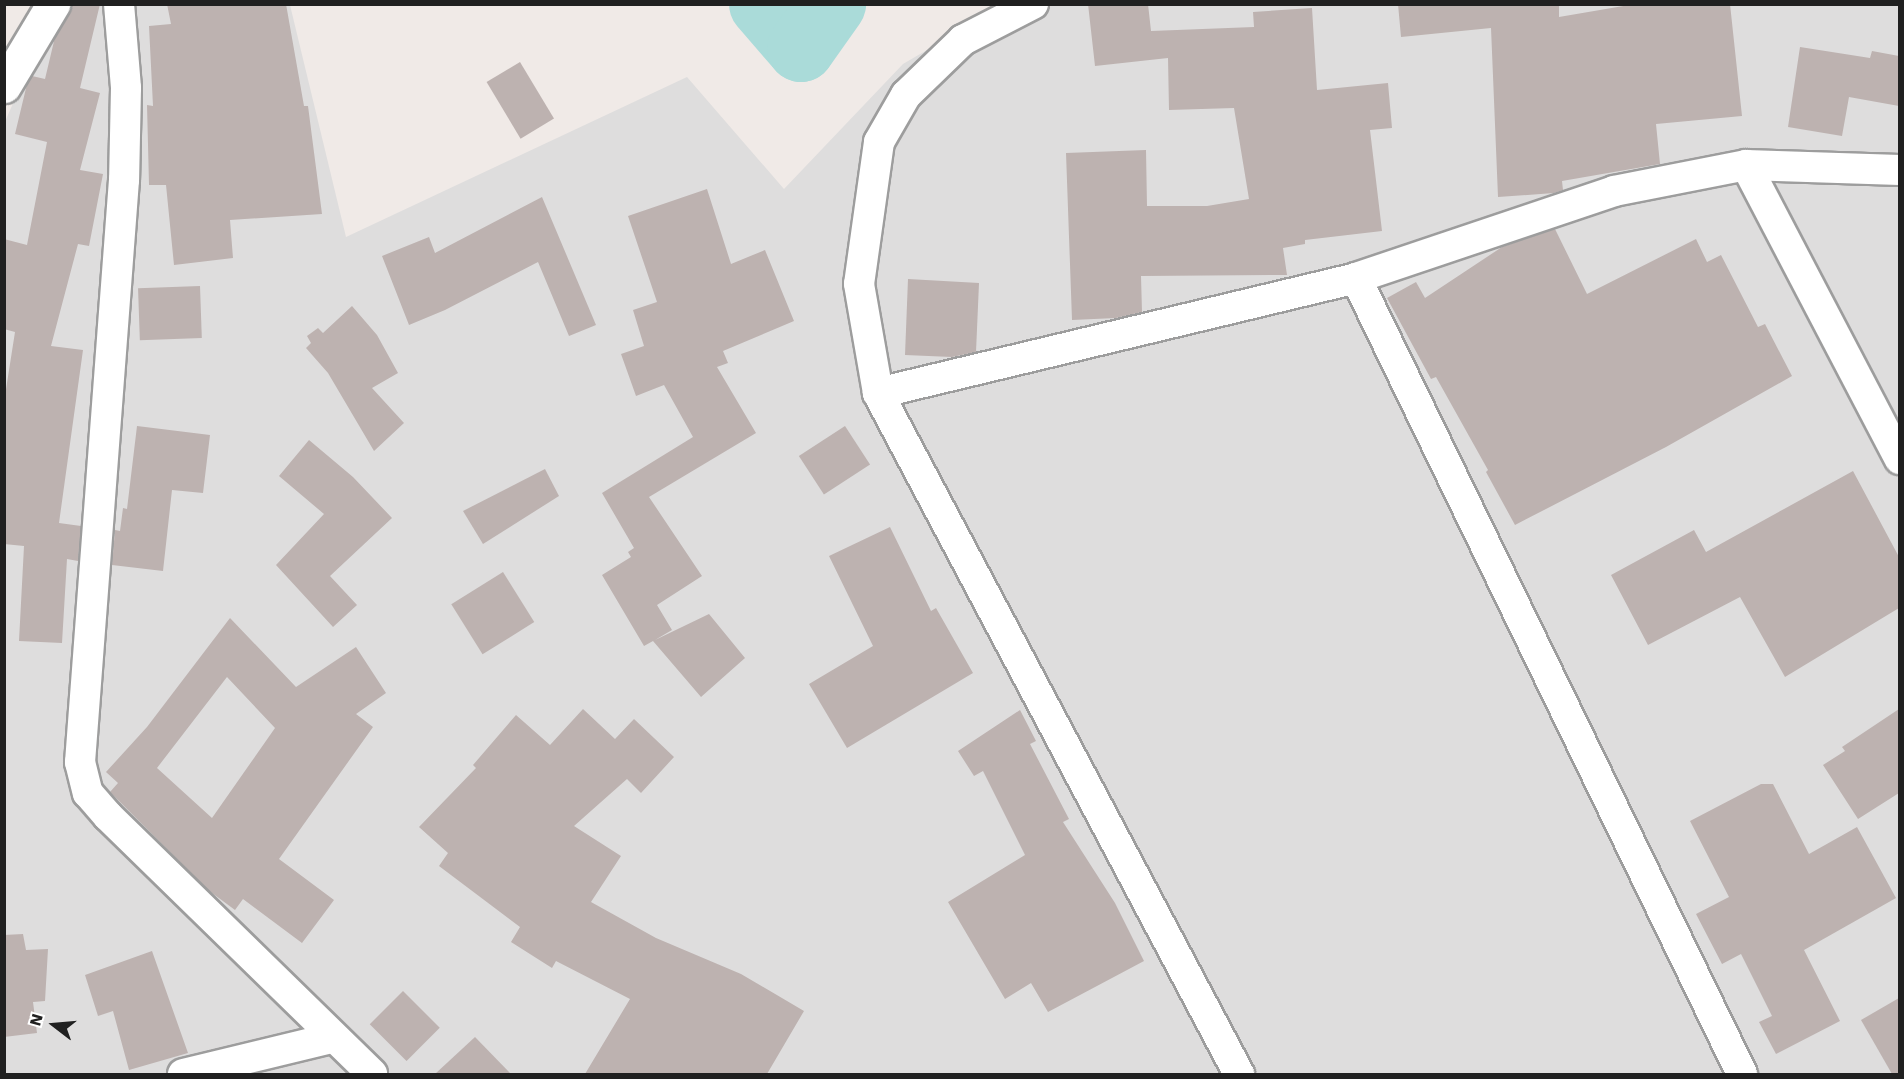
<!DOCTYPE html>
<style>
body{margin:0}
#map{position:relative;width:1904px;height:1079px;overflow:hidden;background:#f0eae7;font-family:"Work Sans",sans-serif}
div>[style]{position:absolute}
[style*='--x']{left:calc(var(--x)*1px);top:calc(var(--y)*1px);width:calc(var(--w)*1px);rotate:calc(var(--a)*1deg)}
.residential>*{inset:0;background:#dedddd}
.river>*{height:68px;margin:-34px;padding:0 34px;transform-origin:34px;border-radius:34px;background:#aadbd9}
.building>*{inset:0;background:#bdb2b0;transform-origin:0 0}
.roads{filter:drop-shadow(2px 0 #9d9d9d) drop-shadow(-2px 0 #9d9d9d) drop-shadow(0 2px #9d9d9d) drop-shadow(0 -2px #9d9d9d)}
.minor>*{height:30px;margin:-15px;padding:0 15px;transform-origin:15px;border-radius:15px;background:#fff}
.tertiary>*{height:33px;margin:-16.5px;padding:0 16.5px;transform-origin:16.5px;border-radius:16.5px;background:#fff}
span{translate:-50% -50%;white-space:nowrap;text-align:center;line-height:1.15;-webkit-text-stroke:4.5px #fff;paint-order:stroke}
.frame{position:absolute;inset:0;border:6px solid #202020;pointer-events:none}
.north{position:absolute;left:24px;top:995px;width:60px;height:60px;-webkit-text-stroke:4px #fff;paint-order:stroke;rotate:286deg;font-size:16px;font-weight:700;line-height:24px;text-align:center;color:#202020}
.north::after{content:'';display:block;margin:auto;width:21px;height:27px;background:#202020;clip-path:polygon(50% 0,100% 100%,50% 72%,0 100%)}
</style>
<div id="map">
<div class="residential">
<div style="clip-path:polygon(56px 5px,290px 5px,346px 237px,687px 77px,784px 189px,903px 64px,1004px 5px,1899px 5px,1899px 1074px,5px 1074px,4px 124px)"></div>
</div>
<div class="river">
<div style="--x:763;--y:4;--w:58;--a:49.2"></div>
<div style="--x:801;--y:48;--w:54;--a:-54.8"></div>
</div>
<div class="building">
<div style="clip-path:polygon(72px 4px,100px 4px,80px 88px,100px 93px,80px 170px,103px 174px,89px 246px,78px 244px,51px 346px,83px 350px,59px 523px,81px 526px,78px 561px,67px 559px,62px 643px,19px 641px,24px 546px,4px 544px,4px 402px,15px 332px,4px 329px,4px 239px,27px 245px,47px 142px,15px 134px,27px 84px,32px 76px,45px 79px,55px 37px)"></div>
<div style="clip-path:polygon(167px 4px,286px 4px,304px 106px,308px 106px,322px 214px,230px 220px,233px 258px,174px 265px,166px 185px,149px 185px,147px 105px,153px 106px,149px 26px,171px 24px)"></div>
<div style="clip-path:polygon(1088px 4px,1148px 4px,1151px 31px,1254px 27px,1253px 12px,1312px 8px,1317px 90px,1388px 83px,1392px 128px,1370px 130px,1382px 231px,1305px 240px,1305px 244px,1283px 248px,1287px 275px,1141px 276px,1142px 312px,1116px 318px,1072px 320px,1066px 153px,1146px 150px,1147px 206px,1207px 206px,1249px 199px,1234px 108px,1169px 110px,1168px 58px,1095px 66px)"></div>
<div style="clip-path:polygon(1398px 4px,1559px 4px,1559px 17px,1635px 4px,1730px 4px,1742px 116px,1656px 124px,1660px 164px,1562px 181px,1563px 190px,1554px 193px,1498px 197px,1491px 28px,1401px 37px)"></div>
<div style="clip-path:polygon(1800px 47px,1870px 58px,1872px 51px,1899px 56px,1899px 106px,1849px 97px,1842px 136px,1788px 127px)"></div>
<div style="left:520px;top:62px;width:66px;height:39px;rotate:59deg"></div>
<div style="clip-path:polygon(707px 189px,731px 264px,765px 250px,794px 321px,723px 351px,728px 363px,717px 367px,756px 433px,649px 497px,702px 576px,657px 605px,672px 630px,655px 640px,709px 614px,745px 658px,701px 697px,653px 641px,644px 646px,602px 575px,631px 557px,628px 552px,634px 548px,602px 493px,693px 437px,664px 385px,636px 396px,621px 354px,644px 346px,633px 310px,657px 302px,628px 216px)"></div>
<div style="clip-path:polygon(542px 197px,596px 325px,569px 336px,538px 262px,445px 310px,409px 325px,382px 256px,429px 237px,435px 253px)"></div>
<div style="clip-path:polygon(1555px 229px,1587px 294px,1696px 239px,1707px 262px,1721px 255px,1758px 327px,1765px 324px,1792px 376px,1666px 447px,1515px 525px,1486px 472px,1488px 470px,1436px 377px,1431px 379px,1387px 298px,1416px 282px,1425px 298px,1502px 247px)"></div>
<div style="clip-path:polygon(908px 279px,979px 283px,976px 352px,952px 357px,905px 355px)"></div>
<div style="left:200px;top:286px;width:52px;height:62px;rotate:88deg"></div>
<div style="clip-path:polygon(352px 306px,377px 335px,398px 373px,372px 388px,404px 423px,374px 451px,328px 373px,306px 348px,311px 343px,307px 336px,318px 328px,323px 333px)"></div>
<div style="clip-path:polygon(137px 426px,210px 435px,203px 493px,172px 490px,163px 571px,112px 565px,115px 530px,120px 531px,123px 508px,127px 509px)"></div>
<div style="left:845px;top:426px;width:46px;height:55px;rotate:57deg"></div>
<div style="clip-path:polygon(309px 440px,353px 477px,392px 518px,330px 576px,357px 605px,333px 627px,276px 565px,324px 514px,279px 476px)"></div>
<div style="clip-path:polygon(545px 469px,559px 496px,483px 544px,463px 511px)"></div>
<div style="clip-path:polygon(1853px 471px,1899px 557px,1899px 608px,1785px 677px,1740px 597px,1648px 645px,1611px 575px,1694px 530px,1706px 552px)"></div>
<div style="clip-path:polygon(890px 527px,931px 611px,936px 608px,973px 673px,847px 748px,809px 684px,873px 646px,829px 556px)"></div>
<div style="left:503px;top:572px;width:59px;height:61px;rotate:58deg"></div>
<div style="clip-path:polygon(evenodd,230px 618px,296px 687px,356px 647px,386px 693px,356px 714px,373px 727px,279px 859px,334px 900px,302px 943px,243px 899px,235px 910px,208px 890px,110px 792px,118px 783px,106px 772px,147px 727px,230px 618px,227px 677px,275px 728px,212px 818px,157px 768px,227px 677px)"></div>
<div style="clip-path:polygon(583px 709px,615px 739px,634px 719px,674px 757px,641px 793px,627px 779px,574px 826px,621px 856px,591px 902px,656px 938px,741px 974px,804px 1011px,767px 1074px,585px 1074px,630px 999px,556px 961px,552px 968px,511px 942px,520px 927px,439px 866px,448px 853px,419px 827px,476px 768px,473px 765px,516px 715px,550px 745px)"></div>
<div style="clip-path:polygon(1899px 709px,1899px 793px,1858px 819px,1823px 765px,1845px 751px,1842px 747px)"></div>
<div style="clip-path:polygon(1020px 710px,1036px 741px,1030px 744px,1069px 819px,1063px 822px,1115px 903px,1144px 961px,1048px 1012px,1031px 983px,1005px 999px,948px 902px,1025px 855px,983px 771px,974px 776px,958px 751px)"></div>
<div style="clip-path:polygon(1761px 784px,1773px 784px,1809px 854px,1857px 827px,1896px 898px,1804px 950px,1840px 1021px,1776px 1054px,1759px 1022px,1772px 1016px,1741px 954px,1722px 964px,1696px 914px,1729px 897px,1690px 821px)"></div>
<div style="clip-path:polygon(23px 934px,26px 950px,48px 949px,45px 1001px,33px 1002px,37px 1033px,4px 1037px,4px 935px)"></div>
<div style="clip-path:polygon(152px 951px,188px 1053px,129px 1070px,113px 1011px,98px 1016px,85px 975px)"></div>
<div style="left:403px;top:991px;width:52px;height:47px;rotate:45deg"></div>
<div style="clip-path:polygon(1899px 998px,1899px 1074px,1892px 1074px,1861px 1020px)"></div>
<div style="clip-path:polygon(475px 1037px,511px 1074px,435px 1074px)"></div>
</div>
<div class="roads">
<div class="minor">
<div style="--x:119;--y:4;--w:84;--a:85.2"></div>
<div style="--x:126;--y:88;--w:92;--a:91.2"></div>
<div style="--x:124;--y:180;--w:584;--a:94.32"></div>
<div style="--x:80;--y:762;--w:32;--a:76"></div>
<div style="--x:88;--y:793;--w:30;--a:49"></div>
<div style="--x:108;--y:816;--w:369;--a:44.3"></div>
<div style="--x:1033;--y:4;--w:79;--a:152.8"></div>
<div style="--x:963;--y:40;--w:79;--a:136"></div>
<div style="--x:906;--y:95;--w:54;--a:119.9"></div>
<div style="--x:879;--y:142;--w:143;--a:98"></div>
<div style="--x:859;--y:284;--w:111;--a:80.1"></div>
<div style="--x:878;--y:393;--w:771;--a:62.07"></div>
<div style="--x:1746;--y:165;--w:332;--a:62.4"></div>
<div style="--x:1356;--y:278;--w:885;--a:64.13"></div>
<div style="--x:878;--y:393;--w:492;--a:-13.5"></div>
<div style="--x:1356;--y:278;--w:272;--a:-18.6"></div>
<div style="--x:1614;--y:191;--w:135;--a:-11.1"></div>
<div style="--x:1746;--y:165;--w:154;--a:1.9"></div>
<div style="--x:183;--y:1074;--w:153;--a:-13.6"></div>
</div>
<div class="tertiary">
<div style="--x:4;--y:86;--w:96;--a:-59.1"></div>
</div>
</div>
<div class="frame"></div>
<div class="north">N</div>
</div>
